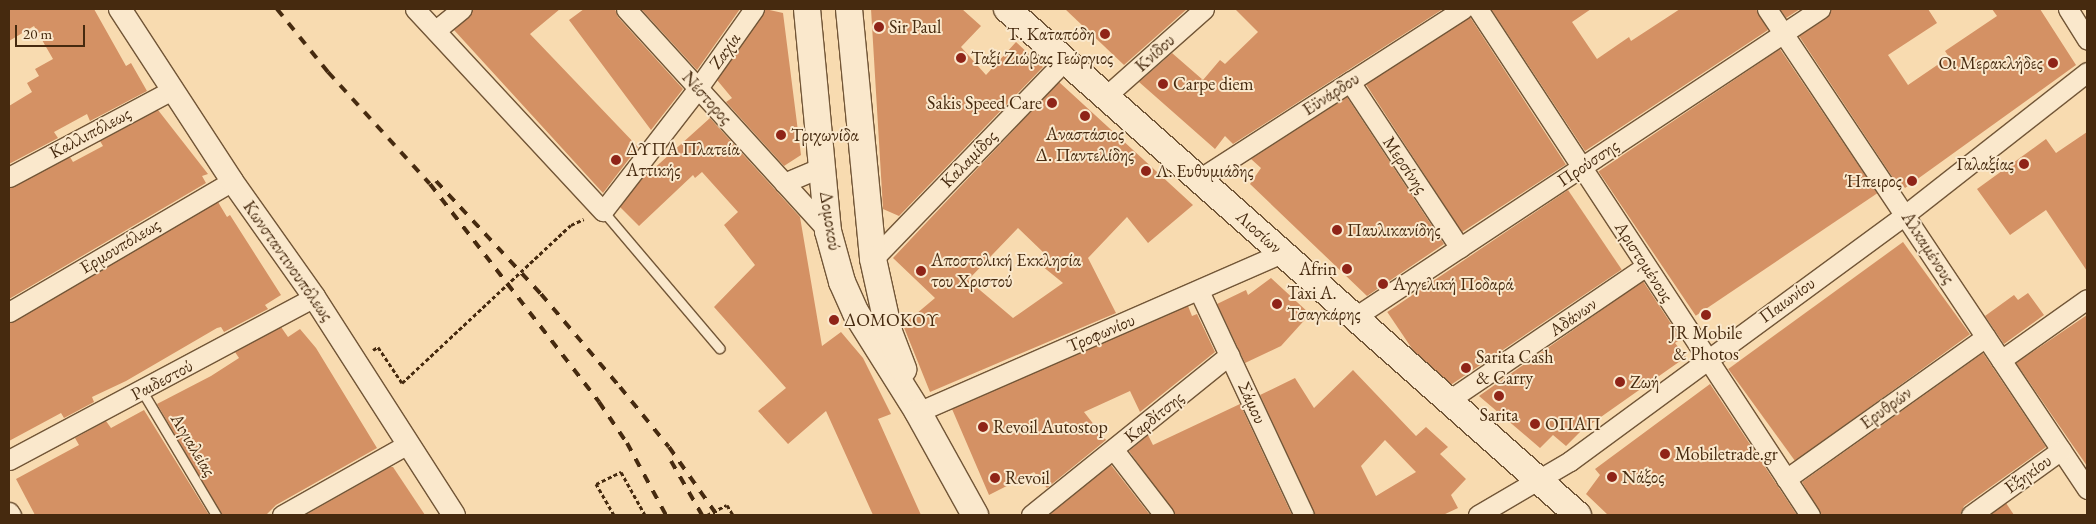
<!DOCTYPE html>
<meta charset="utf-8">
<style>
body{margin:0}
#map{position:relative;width:2096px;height:524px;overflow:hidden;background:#f8dbb0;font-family:"EB Garamond",serif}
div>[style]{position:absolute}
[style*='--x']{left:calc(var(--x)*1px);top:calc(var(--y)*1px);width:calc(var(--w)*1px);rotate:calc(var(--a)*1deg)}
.building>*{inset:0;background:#d49164;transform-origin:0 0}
.path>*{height:3px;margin-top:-1.5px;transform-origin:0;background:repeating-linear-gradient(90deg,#462a0f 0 4px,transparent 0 6.5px)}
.roads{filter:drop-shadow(1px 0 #725637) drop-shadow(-1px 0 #725637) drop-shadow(0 1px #725637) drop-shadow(0 -1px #725637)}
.service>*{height:9px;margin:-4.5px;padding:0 4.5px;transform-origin:4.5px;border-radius:4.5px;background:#fae8cc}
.minor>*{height:19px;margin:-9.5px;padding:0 9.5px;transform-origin:9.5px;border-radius:9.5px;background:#fae8cc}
.tertiary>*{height:22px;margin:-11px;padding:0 11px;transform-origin:11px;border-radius:11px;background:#fae8cc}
.secondary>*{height:26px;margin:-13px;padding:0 13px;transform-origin:13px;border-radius:13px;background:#fae8cc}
.rail>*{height:4px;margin-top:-2px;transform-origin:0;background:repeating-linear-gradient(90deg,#462a0f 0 9px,transparent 0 18px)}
.path-bridge>*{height:3px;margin-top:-1.5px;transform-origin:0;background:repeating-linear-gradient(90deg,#462a0f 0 4px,transparent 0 6.5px)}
.dots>*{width:14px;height:14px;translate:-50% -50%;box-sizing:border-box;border:2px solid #fae8cc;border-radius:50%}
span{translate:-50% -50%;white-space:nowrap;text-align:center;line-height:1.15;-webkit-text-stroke:4px #fae8cc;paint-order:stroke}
.poi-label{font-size:18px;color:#462a0f}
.left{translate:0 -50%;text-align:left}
.right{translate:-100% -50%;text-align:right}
.street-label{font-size:18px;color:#462a0f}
.frame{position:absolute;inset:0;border:10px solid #462a0f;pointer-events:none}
.scale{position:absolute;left:15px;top:25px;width:70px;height:22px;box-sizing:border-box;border:2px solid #462a0f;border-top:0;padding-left:6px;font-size:15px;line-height:18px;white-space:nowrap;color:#462a0f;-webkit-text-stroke:4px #fae8cc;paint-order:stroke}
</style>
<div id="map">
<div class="building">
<div style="clip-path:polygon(9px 9px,94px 9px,126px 66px,131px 63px,147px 91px,90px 121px,87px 114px,54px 132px,58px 138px,9px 164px,9px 106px,32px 92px,27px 83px,39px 76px,35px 69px,53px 59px,34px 26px,9px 41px)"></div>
<div style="clip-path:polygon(473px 9px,560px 9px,530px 34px,638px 147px,603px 193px,454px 30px,469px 17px)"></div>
<div style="clip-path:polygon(584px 9px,615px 9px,618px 17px,683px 89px,651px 130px,569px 20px)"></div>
<div style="clip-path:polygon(641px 9px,740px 9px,697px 70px)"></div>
<div style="clip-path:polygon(765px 9px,783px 13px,801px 155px,784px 166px,726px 102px,732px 98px,717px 80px)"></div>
<div style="clip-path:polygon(871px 9px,962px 9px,981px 26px,961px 47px,986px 75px,1016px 42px,1043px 67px,899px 216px,883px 209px)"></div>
<div style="clip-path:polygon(1065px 9px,1187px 9px,1124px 65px)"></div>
<div style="clip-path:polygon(1235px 9px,1443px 9px,1233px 144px,1225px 136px,1215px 149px,1139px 82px,1172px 53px,1203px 80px,1220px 60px,1225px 64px,1258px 32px)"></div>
<div style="clip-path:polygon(1491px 9px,1591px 9px,1572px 22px,1597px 59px,1629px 37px,1631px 41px,1680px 9px,1756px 9px,1768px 30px,1585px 151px)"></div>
<div style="clip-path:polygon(1780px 9px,1800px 9px,1786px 18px)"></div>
<div style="clip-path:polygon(1831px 9px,1928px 9px,1937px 23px,1888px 55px,1908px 85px,1949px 57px,1945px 51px,1997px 16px,1992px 9px,2040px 9px,2076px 65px,1905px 188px,1898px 179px,1895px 181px,1799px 36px,1827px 18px)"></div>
<div style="left:1470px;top:17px;width:176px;height:124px;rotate:57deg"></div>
<div style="left:1780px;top:49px;width:174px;height:219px;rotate:56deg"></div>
<div style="clip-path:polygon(evenodd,1059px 82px,1193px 205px,1148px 243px,1127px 217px,1088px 258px,1116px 313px,930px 392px,903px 325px,935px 298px,893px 258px,1059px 82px,1018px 228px,1044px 253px,1036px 261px,1063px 283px,1013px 318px,968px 280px,1018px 228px)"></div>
<div style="clip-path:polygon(1347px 97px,1444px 244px,1367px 296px,1250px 184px,1261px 168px,1251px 159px)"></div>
<div style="clip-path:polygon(158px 110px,208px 174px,202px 176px,206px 183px,9px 299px,9px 188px,70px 157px,73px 162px,103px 146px,100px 141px)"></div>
<div style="clip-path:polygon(710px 118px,800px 217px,822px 346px,841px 332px,863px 358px,891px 414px,878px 419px,921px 515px,873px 515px,826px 411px,788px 444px,758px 411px,786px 388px,714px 307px,755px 265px,724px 225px,738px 212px,702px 172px,695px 178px,693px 175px,639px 226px,620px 207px,640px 181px)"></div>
<div style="clip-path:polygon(2087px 132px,2087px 271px,2046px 210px,2010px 235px,1977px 189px,2046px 139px,2056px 153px)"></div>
<div style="left:1568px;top:190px;width:96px;height:218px;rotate:56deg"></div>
<div style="clip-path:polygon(218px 202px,227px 217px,230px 215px,281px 295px,265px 305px,268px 309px,224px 332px,221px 327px,217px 328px,126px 381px,92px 397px,94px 402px,64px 418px,61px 413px,9px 441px,9px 323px)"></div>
<div style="left:1903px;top:242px;width:114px;height:216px;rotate:54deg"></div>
<div style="clip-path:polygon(1271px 278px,1310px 314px,1281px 346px,1245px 363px,1217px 304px,1246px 290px,1248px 295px)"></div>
<div style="clip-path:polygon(1643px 281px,1681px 339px,1675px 343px,1686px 357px,1581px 431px,1566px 446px,1553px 435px,1540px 448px,1479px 396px)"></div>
<div style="clip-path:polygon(2028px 293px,2044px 315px,2004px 344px,1985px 316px,2014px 295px,2018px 300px)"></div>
<div style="clip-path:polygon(1188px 306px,1192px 316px,1197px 314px,1215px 352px,1140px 412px,1130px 391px,1084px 412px,1106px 440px,1047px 488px,1034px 472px,989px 495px,952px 409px)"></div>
<div style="clip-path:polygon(2087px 315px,2087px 466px,2016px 363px)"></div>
<div style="clip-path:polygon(281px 327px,288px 337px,300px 329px,316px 348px,377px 448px,276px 505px,266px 515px,222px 515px,157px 404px,211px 376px,239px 358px,235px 352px)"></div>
<div style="clip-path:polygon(1983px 353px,2046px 447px,1964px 506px,1960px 515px,1821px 515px,1802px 482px)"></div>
<div style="clip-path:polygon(evenodd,1353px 370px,1416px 436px,1426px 427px,1448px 447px,1440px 454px,1466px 479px,1451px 495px,1458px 508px,1443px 515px,1315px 515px,1260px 395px,1295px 378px,1314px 408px,1353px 370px,1385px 440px,1416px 472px,1376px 496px,1361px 466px,1385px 440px)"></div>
<div style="clip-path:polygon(1710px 384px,1797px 515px,1608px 515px,1586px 494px,1600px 475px,1595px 469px)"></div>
<div style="clip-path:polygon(1240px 404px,1292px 515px,1175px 515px,1129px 451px,1148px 435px,1153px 445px)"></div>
<div style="clip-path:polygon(144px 410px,209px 515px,35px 515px,16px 479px,79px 445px,75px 438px,106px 421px,111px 428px)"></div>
<div style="clip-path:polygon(1111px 465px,1150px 515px,1049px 515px)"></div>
<div style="clip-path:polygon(390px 467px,393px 467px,425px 515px,307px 514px)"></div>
<div style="clip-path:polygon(2006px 503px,2014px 515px,1990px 515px)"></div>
</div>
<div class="path">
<div style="--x:571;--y:225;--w:14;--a:-25"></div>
<div style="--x:373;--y:350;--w:6;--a:-31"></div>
<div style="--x:378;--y:347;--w:43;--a:56.3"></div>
<div style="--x:614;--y:515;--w:36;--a:-120"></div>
<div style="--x:596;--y:484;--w:28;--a:-26"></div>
<div style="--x:621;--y:472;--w:49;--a:60.8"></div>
<div style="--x:707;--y:515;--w:22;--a:-27"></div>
<div style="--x:727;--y:505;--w:12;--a:59"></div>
</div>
<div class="roads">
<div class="service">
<div style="--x:603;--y:211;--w:180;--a:49.7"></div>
<div style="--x:142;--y:391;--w:144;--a:59.2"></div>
</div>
<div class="minor">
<div style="--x:415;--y:9;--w:276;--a:47.1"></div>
<div style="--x:603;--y:211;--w:155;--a:-52.3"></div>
<div style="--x:698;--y:88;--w:97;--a:-54.7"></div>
<div style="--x:626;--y:9;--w:300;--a:47.7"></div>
<div style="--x:1478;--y:9;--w:605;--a:56.73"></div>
<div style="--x:1767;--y:9;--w:577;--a:56.31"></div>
<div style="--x:2068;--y:9;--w:36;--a:58"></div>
<div style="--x:436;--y:30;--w:33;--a:-39"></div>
<div style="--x:1350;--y:82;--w:199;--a:56.5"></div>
<div style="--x:1106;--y:96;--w:131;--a:-41.6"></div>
<div style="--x:9;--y:177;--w:185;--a:-28.1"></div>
<div style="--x:1199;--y:179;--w:314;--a:-32.8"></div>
<div style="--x:784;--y:183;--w:41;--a:-22.8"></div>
<div style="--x:873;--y:259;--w:277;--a:-46"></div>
<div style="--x:1199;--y:291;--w:247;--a:64.9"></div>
<div style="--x:9;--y:312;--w:259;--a:-30.4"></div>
<div style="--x:1355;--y:317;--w:558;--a:-33.52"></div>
<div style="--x:2001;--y:360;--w:105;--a:-35.3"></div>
<div style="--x:1449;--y:400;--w:238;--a:-34.2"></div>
<div style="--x:918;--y:412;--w:397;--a:-23.6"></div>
<div style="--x:1114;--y:450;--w:82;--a:52.4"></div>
<div style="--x:9;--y:460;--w:346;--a:-28.1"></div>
<div style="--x:1786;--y:479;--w:245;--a:-35.4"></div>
<div style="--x:9;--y:512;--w:4;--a:56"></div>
<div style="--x:282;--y:515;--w:145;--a:-29.4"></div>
<div style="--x:1031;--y:515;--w:255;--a:-38.9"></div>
<div style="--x:1478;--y:515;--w:107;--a:-30.4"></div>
<div style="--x:1570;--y:461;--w:417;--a:-36.3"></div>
<div style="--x:1906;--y:214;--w:230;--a:-38.1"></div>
<div style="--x:1971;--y:515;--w:111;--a:-35.8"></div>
</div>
<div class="tertiary">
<div style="--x:120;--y:9;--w:205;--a:56.9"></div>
<div style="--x:232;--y:181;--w:142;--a:54.7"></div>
<div style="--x:314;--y:297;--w:259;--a:57.3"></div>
</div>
<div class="secondary">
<div style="--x:807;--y:9;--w:223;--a:84.6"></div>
<div style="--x:828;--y:231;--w:53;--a:74.6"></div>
<div style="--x:842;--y:282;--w:34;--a:66"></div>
<div style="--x:856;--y:313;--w:117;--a:57.9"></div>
<div style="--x:918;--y:412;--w:118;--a:61"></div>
<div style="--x:849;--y:9;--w:251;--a:84.5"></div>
<div style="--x:873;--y:259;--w:75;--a:77.6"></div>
<div style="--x:889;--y:332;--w:40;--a:69"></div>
<div style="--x:1007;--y:9;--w:763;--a:41.55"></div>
</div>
</div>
<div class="rail">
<div style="--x:277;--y:9;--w:81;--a:51"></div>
<div style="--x:328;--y:72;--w:151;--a:47.7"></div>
<div style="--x:430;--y:184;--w:276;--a:52.2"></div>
<div style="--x:599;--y:402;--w:50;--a:55.7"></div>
<div style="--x:627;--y:443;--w:82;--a:61.6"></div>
<div style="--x:436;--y:181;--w:154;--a:47.1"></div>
<div style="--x:541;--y:294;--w:122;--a:49.7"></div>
<div style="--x:620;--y:387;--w:77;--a:50.8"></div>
<div style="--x:669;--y:447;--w:83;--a:54.8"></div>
<div style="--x:671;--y:461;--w:62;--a:60.1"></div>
</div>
<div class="path-bridge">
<div style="--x:402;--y:383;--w:231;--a:-43.1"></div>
</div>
<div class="dots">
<div style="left:879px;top:27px;background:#8f2418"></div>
<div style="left:1105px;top:34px;background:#8f2418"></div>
<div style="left:961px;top:58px;background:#8f2418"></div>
<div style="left:2053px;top:63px;background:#8f2418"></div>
<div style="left:1163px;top:84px;background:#8f2418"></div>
<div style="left:1052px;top:103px;background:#8f2418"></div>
<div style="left:1085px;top:116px;background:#8f2418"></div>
<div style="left:781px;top:135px;background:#8f2418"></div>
<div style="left:616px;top:160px;background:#8f2418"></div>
<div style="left:2024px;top:164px;background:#8f2418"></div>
<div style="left:1146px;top:171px;background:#8f2418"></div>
<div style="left:1912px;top:181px;background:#8f2418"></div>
<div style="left:1337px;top:230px;background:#8f2418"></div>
<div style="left:1347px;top:269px;background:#8f2418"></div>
<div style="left:921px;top:271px;background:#8f2418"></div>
<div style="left:1383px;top:284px;background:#8f2418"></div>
<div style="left:1277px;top:304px;background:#8f2418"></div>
<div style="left:1706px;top:315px;background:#8f2418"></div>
<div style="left:834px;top:320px;background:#8f2418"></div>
<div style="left:1466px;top:368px;background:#8f2418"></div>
<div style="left:1620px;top:382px;background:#8f2418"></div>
<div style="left:1499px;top:396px;background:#8f2418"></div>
<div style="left:1535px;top:424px;background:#8f2418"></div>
<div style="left:983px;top:427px;background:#8f2418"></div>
<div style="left:1665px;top:454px;background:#8f2418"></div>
<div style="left:1612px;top:477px;background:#8f2418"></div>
<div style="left:995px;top:478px;background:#8f2418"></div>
</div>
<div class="poi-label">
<span class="left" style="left:889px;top:27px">Sir Paul</span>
<span class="right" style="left:1095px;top:34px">Τ. Καταπόδη</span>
<span class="left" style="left:971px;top:58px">Ταξί Ζιώβας Γεώργιος</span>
<span class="right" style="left:2043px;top:63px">Οι Μερακλήδες</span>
<span class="left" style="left:1173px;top:84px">Carpe diem</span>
<span class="right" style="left:1042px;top:103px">Sakis Speed Care</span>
<span class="left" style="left:791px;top:135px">Τριχωνίδα</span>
<span style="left:1085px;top:145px">Αναστάσιος<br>Δ. Παντελίδης</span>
<span class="left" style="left:626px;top:160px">ΔΥΠΑ Πλατεία<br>Αττικής</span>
<span class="right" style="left:2014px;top:164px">Γαλαξίας</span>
<span class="left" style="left:1156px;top:171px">Λ. Ευθυμιάδης</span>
<span class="right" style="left:1902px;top:181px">Ήπειρος</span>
<span class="left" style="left:1347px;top:230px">Παυλικανίδης</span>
<span class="left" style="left:931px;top:271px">Αποστολική Εκκλησία<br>του Χριστού</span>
<span class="right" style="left:1337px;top:269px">Afrin</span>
<span class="left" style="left:1393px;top:284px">Αγγελική Ποδαρά</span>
<span class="left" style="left:1287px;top:304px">Taxi Α.<br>Τσαγκάρης</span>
<span class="left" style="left:844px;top:320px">ΔΟΜΟΚΟΥ</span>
<span style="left:1706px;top:344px">JR Mobile<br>&amp; Photos</span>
<span class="left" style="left:1476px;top:368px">Sarita Cash<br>&amp; Carry</span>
<span class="left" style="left:1630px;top:382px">Ζωή</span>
<span style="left:1499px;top:415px">Sarita</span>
<span class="left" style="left:1545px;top:424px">ΟΠΑΠ</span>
<span class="left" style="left:993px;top:427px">Revoil Autostop</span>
<span class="left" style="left:1675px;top:454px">Mobiletrade.gr</span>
<span class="left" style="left:1622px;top:477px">Νάξος</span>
<span class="left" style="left:1005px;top:478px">Revoil</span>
</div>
<div class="street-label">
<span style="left:725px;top:51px;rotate:-55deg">Ζαχία</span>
<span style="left:1155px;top:53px;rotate:-42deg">Κνίδου</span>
<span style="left:1331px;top:94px;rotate:-33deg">Εϋνάρδου</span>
<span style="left:707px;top:98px;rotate:48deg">Νέστορος</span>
<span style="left:90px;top:133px;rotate:-28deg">Καλλιπόλεως</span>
<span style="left:969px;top:159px;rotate:-46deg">Καλαμίδος</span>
<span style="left:1588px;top:163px;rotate:-34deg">Προύσσης</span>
<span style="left:1405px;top:165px;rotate:56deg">Μερσίνης</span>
<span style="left:830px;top:221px;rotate:81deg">Δομοκού</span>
<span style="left:1259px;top:232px;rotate:42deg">Λιοσίων</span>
<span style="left:120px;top:246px;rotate:-31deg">Ερμουπόλεως</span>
<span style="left:1928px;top:248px;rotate:57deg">Αλκαμένους</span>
<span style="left:288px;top:261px;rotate:55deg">Κωνσταντινουπόλεως</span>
<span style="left:1644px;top:262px;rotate:57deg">Αριστομένους</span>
<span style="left:1787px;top:300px;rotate:-36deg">Παιωνίου</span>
<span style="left:1573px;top:317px;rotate:-35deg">Αδάνων</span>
<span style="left:1101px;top:333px;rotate:-23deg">Τροφωνίου</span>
<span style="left:162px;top:380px;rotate:-28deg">Ραιδεστού</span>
<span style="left:1252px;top:403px;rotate:65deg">Σάμου</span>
<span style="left:1886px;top:408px;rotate:-36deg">Ερυθρών</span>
<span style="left:1154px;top:417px;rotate:-39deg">Καρδίτσης</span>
<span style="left:193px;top:445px;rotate:59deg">Αιγιαλείας</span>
<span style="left:2028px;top:474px;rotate:-36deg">Εξηκίου</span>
</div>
<div class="frame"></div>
<div class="scale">20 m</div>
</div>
